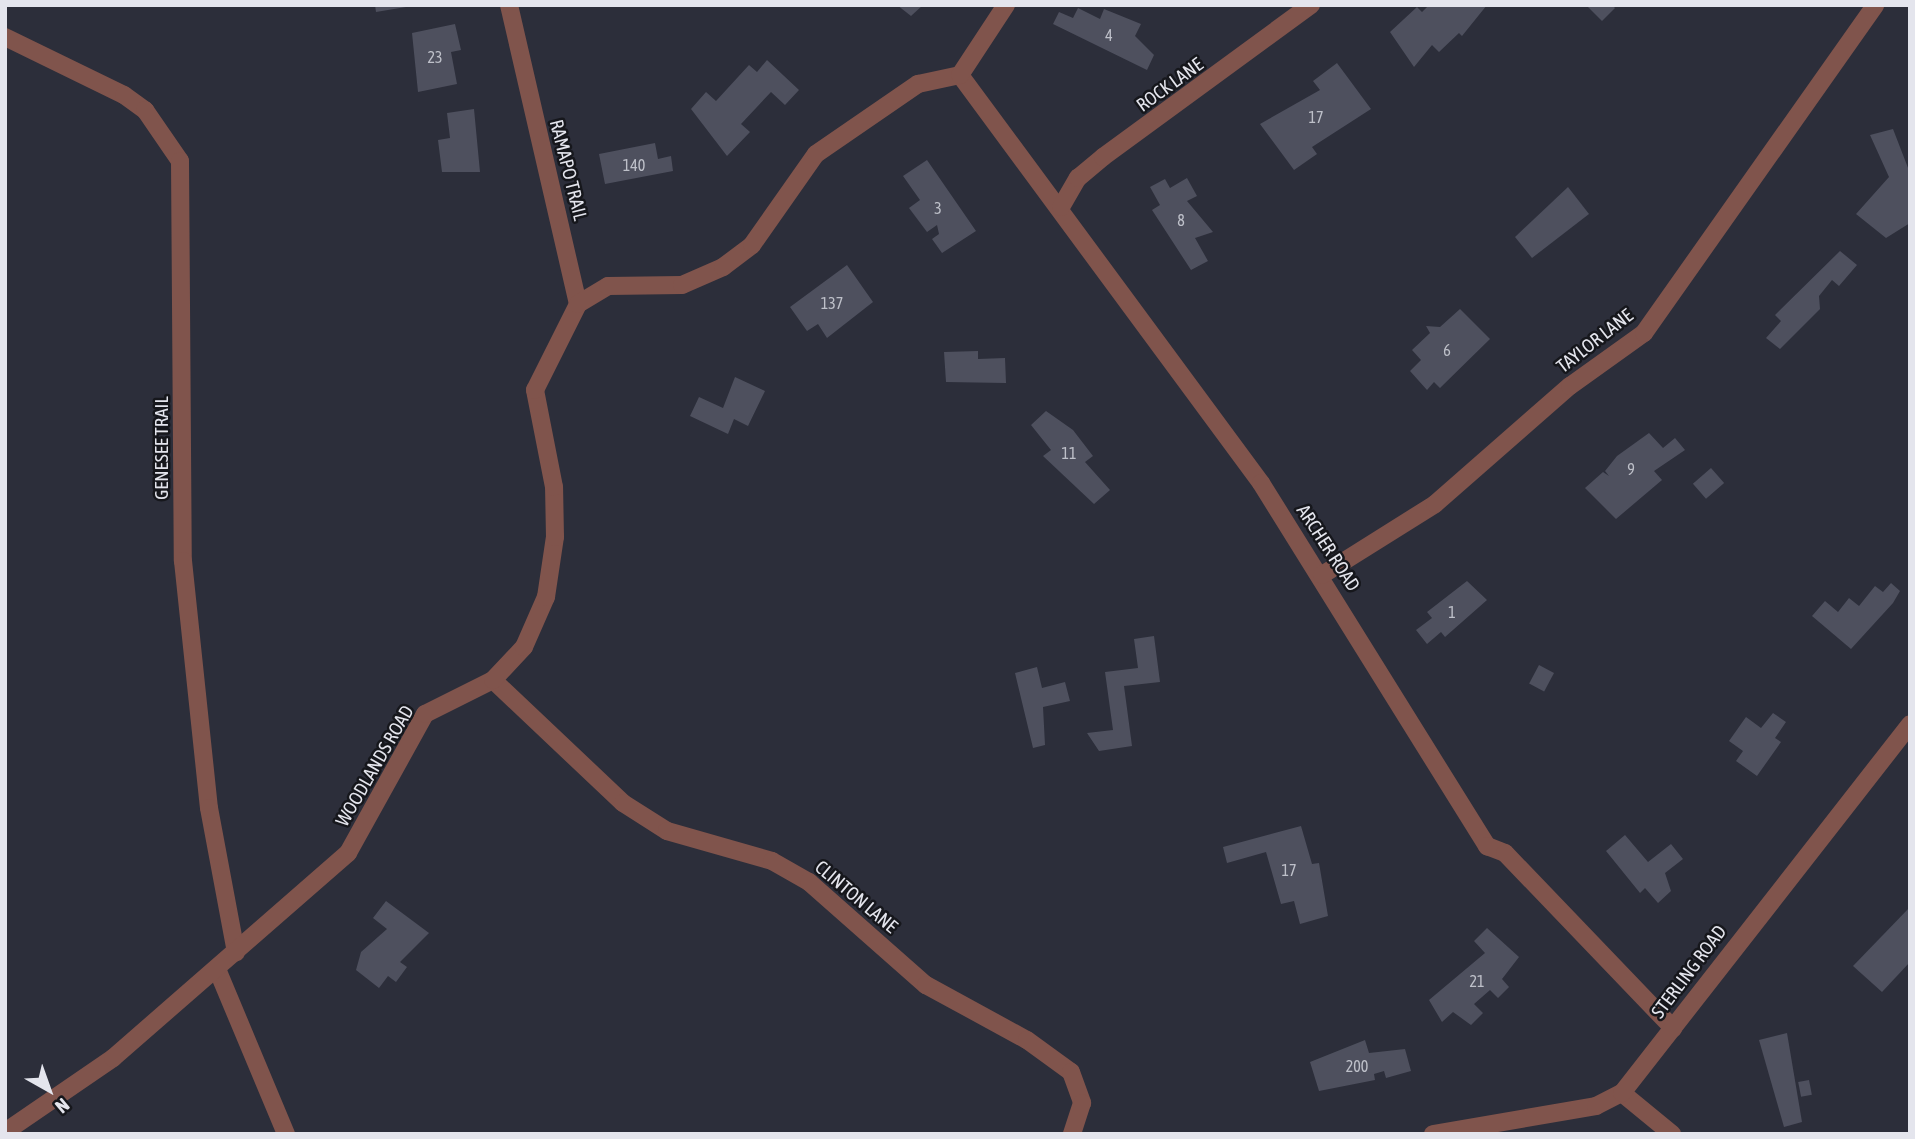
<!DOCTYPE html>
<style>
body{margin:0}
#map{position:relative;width:1915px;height:1139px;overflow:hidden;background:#2c2e3a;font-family:"Asap Condensed",sans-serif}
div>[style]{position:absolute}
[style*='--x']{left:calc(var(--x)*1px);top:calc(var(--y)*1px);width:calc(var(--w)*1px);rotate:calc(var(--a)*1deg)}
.building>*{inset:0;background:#4e505e;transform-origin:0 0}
.street>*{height:18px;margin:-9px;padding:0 9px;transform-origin:9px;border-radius:9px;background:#80544c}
span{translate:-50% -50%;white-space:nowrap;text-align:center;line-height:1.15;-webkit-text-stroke:5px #16171c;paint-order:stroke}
.number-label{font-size:16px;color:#bec0c9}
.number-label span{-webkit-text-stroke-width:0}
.street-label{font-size:19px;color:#e4e5ed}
.frame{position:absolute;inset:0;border:7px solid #e4e5ed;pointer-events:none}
.north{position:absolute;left:14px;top:1055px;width:70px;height:70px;-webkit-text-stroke:5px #16171c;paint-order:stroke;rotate:140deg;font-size:19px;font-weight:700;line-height:28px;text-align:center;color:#e4e5ed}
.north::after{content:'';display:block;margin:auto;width:24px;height:32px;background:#e4e5ed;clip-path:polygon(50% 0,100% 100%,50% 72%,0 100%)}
</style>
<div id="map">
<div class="building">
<div style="clip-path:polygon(375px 5px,406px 5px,406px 7px,376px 12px)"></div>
<div style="clip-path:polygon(897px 5px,923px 5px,911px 16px)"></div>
<div style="clip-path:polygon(1429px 5px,1487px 5px,1462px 36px,1459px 33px,1439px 52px,1432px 45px,1414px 67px,1390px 32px,1417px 7px,1422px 12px)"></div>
<div style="clip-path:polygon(1586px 5px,1612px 5px,1615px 8px,1602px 21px)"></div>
<div style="clip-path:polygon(1078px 8px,1100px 19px,1104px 9px,1141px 24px,1135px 36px,1154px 55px,1147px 70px,1053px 24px,1059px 12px,1073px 18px)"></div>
<div style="clip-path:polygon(455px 24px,461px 50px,451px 52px,457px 84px,418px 92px,412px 33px)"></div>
<div style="clip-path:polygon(767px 60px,799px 90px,785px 105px,771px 92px,741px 124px,750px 132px,727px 156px,691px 109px,706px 92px,716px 101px,749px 65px,757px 72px)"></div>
<div style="clip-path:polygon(1337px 63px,1371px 109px,1312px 147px,1317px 154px,1294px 170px,1260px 124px,1320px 90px,1313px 81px)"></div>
<div style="clip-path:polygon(474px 109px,480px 172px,442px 172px,438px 140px,450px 138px,447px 113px)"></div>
<div style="clip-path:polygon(1893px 129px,1910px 173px,1910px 223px,1886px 238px,1856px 214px,1889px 177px,1870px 135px)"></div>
<div style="clip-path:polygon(655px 143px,658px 159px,671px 156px,673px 171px,605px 184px,599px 154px)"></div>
<div style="clip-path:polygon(927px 160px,976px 231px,942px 253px,932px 239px,939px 234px,937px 225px,927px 232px,909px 208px,920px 200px,903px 176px)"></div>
<div style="clip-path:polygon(1187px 178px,1197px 196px,1187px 201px,1213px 232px,1195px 238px,1208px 261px,1191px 270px,1152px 210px,1160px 205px,1150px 187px,1165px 179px,1170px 188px)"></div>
<div style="clip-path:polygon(1568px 187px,1589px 214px,1532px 258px,1515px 237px)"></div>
<div style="clip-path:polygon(1840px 251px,1857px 265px,1839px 286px,1832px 280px,1819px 296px,1820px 309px,1780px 349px,1766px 338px,1781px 321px,1775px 315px)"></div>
<div style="clip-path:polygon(847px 265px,873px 302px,827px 338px,818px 324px,807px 331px,790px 307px)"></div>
<div style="clip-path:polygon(1460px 309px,1490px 339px,1440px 388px,1434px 382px,1427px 390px,1410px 371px,1421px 360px,1412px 350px,1430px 333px,1426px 326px,1440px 327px)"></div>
<div style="clip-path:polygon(978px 351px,978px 359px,1005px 358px,1006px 383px,946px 382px,944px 352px)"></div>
<div style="clip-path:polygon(735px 377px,765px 391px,748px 426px,734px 419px,728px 434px,690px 416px,699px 397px,723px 408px)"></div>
<div style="clip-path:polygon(1046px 411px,1073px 430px,1093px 456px,1085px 462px,1110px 490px,1094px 504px,1043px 456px,1051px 450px,1031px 425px)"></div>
<div style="clip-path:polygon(1649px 433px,1663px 448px,1675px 438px,1685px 450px,1654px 471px,1662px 480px,1616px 519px,1585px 488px,1603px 472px,1609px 476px,1605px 471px,1617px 456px)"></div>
<div style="left:1711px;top:468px;width:20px;height:24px;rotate:49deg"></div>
<div style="clip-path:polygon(1467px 581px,1487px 600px,1445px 637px,1441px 632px,1427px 644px,1416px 630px,1432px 618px,1427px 612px)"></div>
<div style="clip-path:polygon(1891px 583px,1900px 591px,1893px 603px,1851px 649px,1812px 616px,1825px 601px,1838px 612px,1849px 598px,1859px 606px,1875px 586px,1883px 592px)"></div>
<div style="clip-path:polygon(1154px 636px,1160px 682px,1124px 686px,1132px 746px,1099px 751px,1087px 733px,1113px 730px,1105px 672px,1138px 668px,1134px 639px)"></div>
<div style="left:1539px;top:665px;width:17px;height:21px;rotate:28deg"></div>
<div style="clip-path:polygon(1037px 667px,1042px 688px,1065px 682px,1070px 701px,1043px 707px,1045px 745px,1033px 748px,1015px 673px)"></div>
<div style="clip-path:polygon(1773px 713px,1786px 722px,1775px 738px,1781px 742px,1757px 776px,1736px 761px,1743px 751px,1729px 741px,1746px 717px,1761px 728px)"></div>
<div style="clip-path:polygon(1301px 826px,1312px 864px,1319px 863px,1328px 916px,1300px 924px,1294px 901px,1281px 904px,1266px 852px,1227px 863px,1223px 847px)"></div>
<div style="clip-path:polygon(1625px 835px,1648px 862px,1671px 844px,1683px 859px,1665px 873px,1671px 891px,1658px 903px,1645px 888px,1640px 893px,1606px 851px)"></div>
<div style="clip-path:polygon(386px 901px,429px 933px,400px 962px,407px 967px,396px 982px,388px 976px,379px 988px,356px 970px,361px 952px,387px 929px,373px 918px)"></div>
<div style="clip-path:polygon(1910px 907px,1910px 962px,1882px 992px,1853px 966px)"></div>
<div style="clip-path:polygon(1487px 928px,1519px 957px,1502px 979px,1509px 987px,1498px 998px,1490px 990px,1474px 1004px,1483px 1013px,1471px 1025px,1453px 1012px,1442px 1022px,1429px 1000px,1485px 953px,1474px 941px)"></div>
<div style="clip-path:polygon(1787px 1033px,1802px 1122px,1784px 1127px,1759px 1040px)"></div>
<div style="clip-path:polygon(1365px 1040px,1369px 1053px,1405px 1049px,1411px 1071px,1386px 1078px,1384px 1071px,1374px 1074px,1375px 1080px,1319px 1091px,1310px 1062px)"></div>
<div style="left:1809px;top:1080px;width:15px;height:11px;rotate:79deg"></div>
</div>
<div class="street">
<div style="--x:509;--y:5;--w:307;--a:77"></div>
<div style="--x:5;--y:37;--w:132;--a:26"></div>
<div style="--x:124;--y:95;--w:26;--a:36"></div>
<div style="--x:145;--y:110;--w:62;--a:55.5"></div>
<div style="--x:180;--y:161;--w:400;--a:89.6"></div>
<div style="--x:183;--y:561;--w:248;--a:84"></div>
<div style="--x:209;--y:808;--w:147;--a:79.4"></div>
<div style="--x:960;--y:75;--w:507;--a:53.58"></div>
<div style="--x:1261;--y:483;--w:428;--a:58.1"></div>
<div style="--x:1487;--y:846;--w:19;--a:21"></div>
<div style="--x:1505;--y:853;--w:243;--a:46.2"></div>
<div style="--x:1061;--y:207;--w:34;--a:-60"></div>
<div style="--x:1078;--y:178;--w:33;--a:-40"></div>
<div style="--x:1103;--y:157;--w:258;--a:-36.2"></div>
<div style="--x:1322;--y:575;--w:133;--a:-32.1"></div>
<div style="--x:1435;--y:504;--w:179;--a:-41.2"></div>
<div style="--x:1570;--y:386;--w:91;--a:-35.6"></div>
<div style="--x:1644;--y:333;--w:401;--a:-54.8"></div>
<div style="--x:493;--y:680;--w:179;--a:43.4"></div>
<div style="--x:623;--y:803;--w:52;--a:32.5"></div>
<div style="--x:667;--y:831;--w:109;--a:15.9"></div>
<div style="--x:772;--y:861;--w:43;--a:29.6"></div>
<div style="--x:809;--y:882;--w:156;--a:41.4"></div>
<div style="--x:926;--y:985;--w:115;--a:28.6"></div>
<div style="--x:1027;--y:1040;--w:54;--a:36"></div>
<div style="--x:1071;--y:1072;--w:33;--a:70"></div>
<div style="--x:1082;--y:1103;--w:33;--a:108"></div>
<div style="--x:217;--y:969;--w:179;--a:67.3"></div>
<div style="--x:1622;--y:1093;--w:65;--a:39.4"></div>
<div style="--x:5;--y:1132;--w:131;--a:-34.4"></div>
<div style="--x:113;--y:1058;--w:312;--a:-41.1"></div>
<div style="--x:348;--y:853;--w:159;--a:-61"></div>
<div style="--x:425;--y:714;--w:76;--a:-26.6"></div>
<div style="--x:493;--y:680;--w:45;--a:-46.8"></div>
<div style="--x:524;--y:647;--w:55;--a:-66.3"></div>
<div style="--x:546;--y:597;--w:61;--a:-81.5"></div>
<div style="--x:555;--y:537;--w:50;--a:-91.1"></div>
<div style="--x:554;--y:487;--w:99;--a:-101.1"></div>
<div style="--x:535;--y:390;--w:96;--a:-63.4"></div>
<div style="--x:578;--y:304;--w:35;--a:-31"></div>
<div style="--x:608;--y:286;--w:74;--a:-0.8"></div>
<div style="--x:682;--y:285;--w:45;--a:-23.7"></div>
<div style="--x:723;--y:267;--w:36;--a:-37"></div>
<div style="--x:752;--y:245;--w:111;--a:-54.9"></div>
<div style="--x:816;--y:154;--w:124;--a:-34.5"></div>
<div style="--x:918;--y:84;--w:43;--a:-12.1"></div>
<div style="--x:960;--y:75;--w:84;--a:-56.7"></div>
<div style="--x:1433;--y:1134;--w:165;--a:-9.7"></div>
<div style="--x:1596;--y:1106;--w:29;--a:-27"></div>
<div style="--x:1622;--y:1093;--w:468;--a:-52"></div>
</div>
<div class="number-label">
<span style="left:1109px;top:35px">4</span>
<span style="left:435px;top:57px">23</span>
<span style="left:1316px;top:117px">17</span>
<span style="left:634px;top:165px">140</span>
<span style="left:938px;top:208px">3</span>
<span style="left:1181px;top:220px">8</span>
<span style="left:832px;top:303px">137</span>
<span style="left:1447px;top:350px">6</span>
<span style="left:1069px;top:453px">11</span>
<span style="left:1631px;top:469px">9</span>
<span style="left:1452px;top:612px">1</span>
<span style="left:1289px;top:870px">17</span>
<span style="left:1477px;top:981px">21</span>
<span style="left:1357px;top:1066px">200</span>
</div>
<div class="street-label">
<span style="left:1170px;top:85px;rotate:-36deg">ROCK LANE</span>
<span style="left:568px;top:170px;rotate:76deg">RAMAPO TRAIL</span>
<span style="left:1595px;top:341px;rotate:-38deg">TAYLOR LANE</span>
<span style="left:162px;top:448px;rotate:-90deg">GENESEE TRAIL</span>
<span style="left:1328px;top:548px;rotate:57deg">ARCHER ROAD</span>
<span style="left:375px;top:766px;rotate:-60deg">WOODLANDS ROAD</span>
<span style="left:856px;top:897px;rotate:40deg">CLINTON LANE</span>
<span style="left:1689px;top:972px;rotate:-53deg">STERLING ROAD</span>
</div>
<div class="frame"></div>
<div class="north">N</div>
</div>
